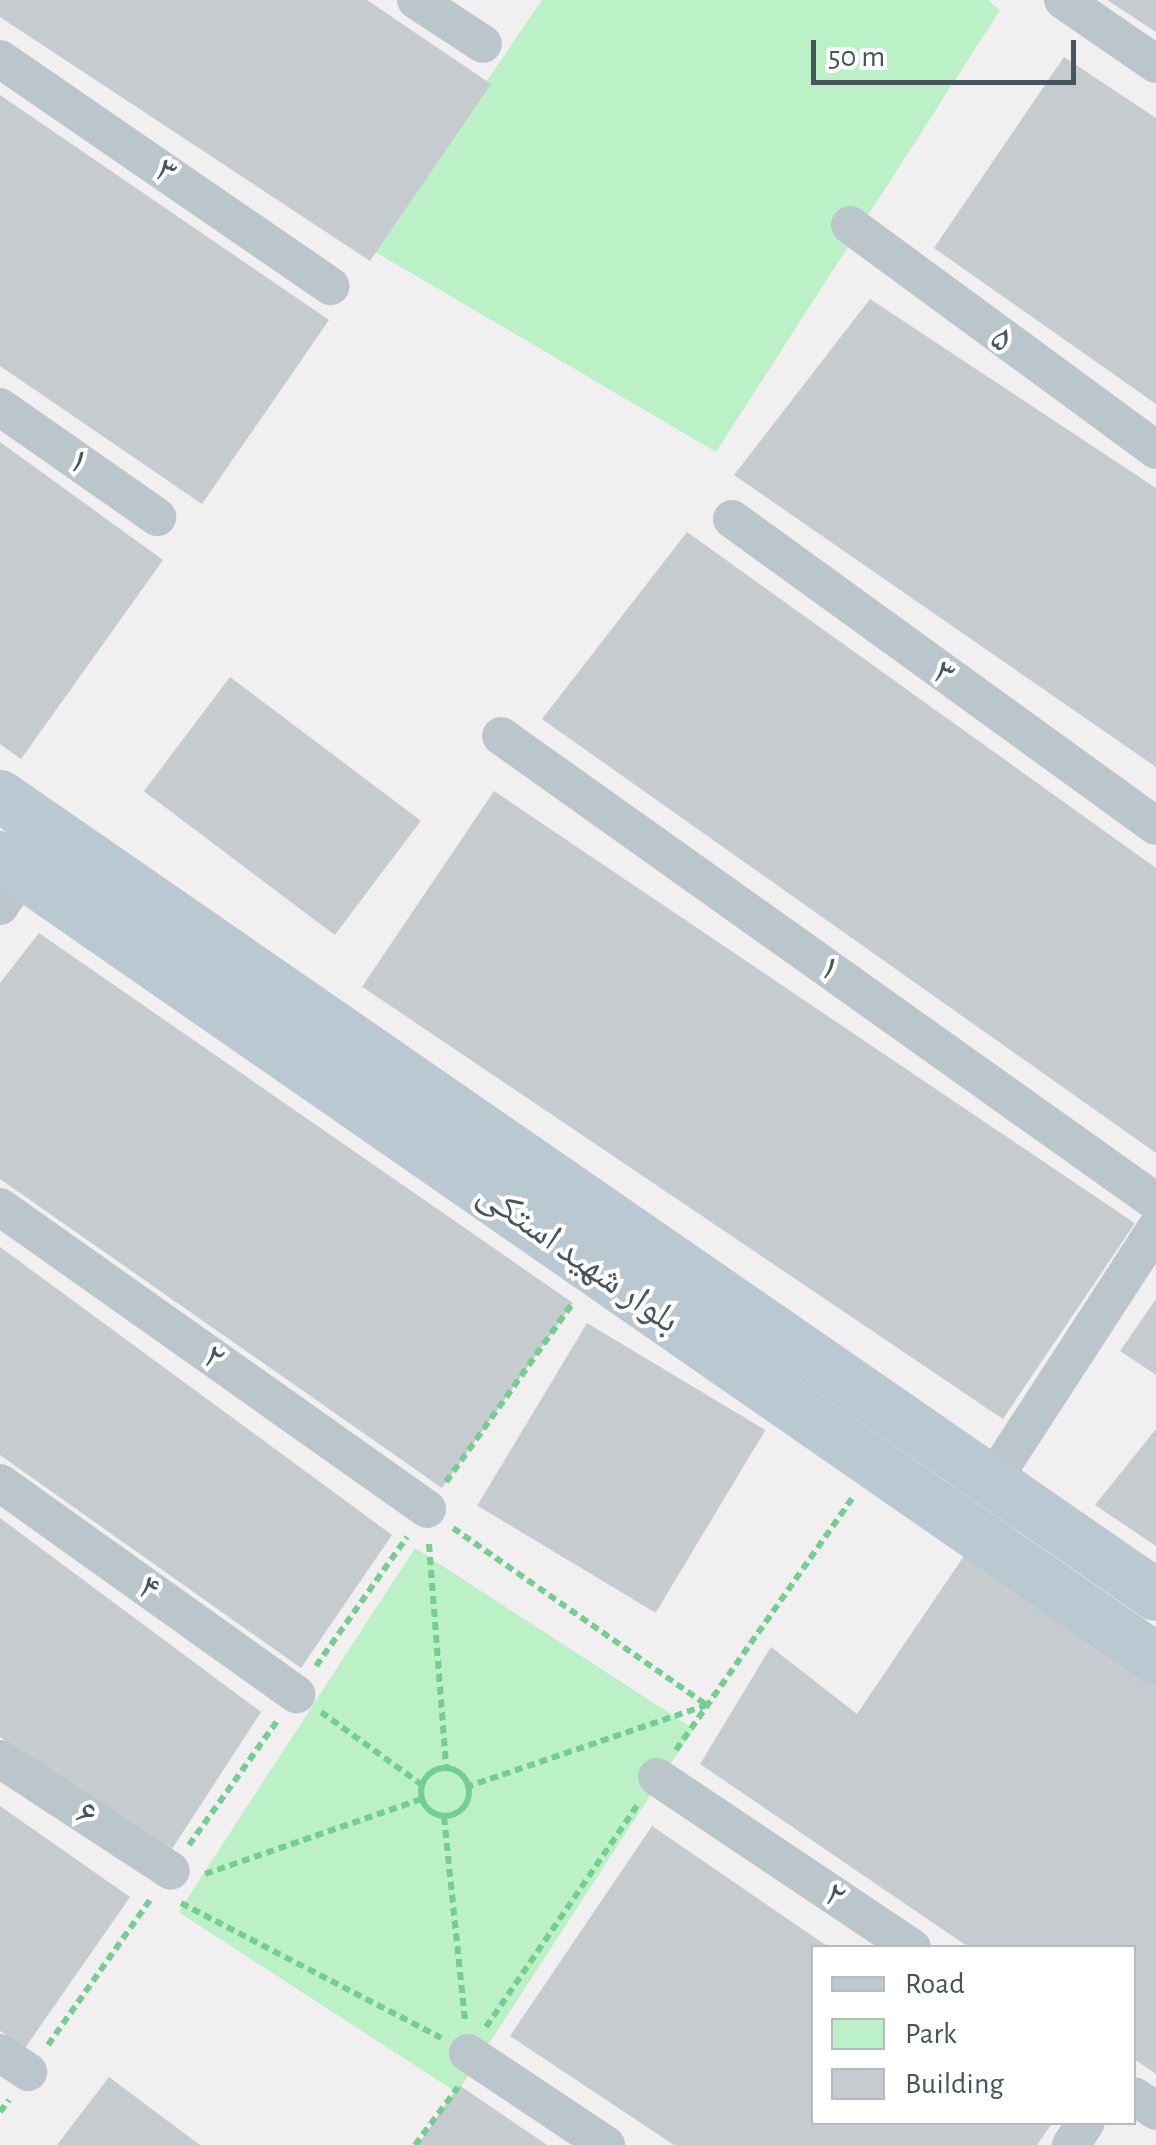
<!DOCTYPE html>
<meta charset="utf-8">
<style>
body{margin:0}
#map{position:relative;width:1156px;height:2145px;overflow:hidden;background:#f1efef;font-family:"Alegreya Sans","Noto Naskh Arabic",sans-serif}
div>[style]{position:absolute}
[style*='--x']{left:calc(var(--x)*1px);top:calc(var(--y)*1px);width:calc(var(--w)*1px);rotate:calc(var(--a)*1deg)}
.green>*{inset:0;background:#bcf0c7;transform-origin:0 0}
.building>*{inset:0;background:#c5cbce;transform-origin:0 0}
.path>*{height:6px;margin-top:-3px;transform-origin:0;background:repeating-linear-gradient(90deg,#74ce91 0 8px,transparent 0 13px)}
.path>.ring{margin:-3px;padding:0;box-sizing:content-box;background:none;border:6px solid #74ce91;border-radius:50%}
.street>*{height:38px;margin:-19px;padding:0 19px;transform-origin:19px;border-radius:19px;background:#bac6cc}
.secondary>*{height:52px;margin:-26px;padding:0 26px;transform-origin:26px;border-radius:26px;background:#bac9d1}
span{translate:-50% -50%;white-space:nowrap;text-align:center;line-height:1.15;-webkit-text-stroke:8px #fff;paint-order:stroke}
.street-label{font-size:38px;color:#46565c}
.legend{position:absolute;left:811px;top:1945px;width:325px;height:180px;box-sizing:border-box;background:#fff;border:2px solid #b5bbbe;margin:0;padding:12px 18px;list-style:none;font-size:30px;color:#46565c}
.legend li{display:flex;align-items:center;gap:20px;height:50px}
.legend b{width:50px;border:2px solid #b5bbbe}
.scale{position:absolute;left:811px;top:40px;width:265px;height:45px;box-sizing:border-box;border:5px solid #46565c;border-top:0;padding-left:12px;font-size:30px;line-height:35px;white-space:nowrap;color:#46565c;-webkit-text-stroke:8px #fff;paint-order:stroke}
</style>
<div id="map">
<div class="green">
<div style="clip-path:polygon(542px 0,988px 0,1000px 10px,716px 452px,372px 250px)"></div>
<div style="left:415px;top:1548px;width:332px;height:434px;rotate:33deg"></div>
</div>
<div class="building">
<div style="clip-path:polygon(0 0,367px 0,491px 84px,370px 261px,0 17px)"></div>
<div style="clip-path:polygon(1107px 0,1156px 0,1156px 32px)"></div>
<div style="clip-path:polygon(1064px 57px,1156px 118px,1156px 404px,934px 248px)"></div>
<div style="clip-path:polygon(0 95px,329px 320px,202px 504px,0 366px)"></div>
<div style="clip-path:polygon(870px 299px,1156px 488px,1156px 767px,734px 475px)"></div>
<div style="clip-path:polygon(0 442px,163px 560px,21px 759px,0 744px)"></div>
<div style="clip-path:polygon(687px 532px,1156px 868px,1156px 1153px,542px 719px)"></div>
<div style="left:230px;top:677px;width:239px;height:143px;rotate:37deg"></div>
<div style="left:494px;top:791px;width:773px;height:236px;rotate:34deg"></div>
<div style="clip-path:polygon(39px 933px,573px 1303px,442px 1488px,0 1179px,0 983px)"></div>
<div style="clip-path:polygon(0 1247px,392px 1535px,301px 1668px,0 1455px)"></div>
<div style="clip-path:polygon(1156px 1299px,1156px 1375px,1120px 1351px)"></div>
<div style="left:587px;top:1323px;width:208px;height:213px;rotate:31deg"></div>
<div style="clip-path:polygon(1156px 1429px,1156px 1546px,1095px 1505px)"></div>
<div style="clip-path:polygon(0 1518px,261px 1712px,172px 1849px,0 1737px)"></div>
<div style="clip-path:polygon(970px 1547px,1156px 1676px,1156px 2074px,1134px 2059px,1134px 1948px,970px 1948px,700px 1764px,771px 1647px,857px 1714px)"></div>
<div style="clip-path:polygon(0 1806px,130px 1897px,25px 2048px,0 2031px)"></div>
<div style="clip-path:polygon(652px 1826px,830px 1948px,814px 1948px,814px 2122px,1053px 2122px,1037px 2145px,674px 2145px,510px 2036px)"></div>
<div style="clip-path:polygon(109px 2077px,200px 2145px,57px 2145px)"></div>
<div style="clip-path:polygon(459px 2085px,547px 2145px,418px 2145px)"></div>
</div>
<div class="path">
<div style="--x:446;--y:1482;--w:218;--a:-54.7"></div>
<div style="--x:453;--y:1528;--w:310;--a:34.9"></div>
<div style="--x:707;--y:1705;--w:251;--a:161.2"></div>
<div style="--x:429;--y:1544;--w:224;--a:85.6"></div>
<div style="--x:316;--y:1666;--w:158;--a:-54.8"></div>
<div style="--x:321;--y:1712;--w:123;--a:35.8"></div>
<div style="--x:676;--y:1750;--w:307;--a:-55"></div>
<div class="ring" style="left:421px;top:1768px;width:42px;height:42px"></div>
<div style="--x:444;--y:1817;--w:205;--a:84.1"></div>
<div style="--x:189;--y:1845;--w:152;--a:-54.6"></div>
<div style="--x:205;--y:1874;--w:229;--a:-19.1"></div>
<div style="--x:181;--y:1903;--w:293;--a:27.4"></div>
<div style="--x:486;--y:2027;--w:268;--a:-55.7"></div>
<div style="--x:48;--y:2045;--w:177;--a:-54.9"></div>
<div style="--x:0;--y:2112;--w:15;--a:-53"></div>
<div style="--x:415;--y:2145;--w:72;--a:-53.4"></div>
</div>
<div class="street">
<div style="--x:416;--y:0;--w:80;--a:33.3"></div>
<div style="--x:1063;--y:0;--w:113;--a:34.5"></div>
<div style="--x:0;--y:59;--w:401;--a:34.5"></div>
<div style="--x:850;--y:225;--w:380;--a:36.3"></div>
<div style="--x:0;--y:407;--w:192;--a:35"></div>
<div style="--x:732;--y:519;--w:523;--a:35.91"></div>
<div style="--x:501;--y:736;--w:804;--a:35.43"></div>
<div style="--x:0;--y:906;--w:40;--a:-57.1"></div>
<div style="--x:0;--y:1207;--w:523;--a:35.27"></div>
<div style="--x:992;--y:1481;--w:302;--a:-57"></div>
<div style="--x:0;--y:1483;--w:364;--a:35.5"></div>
<div style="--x:0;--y:1759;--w:204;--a:33.2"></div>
<div style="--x:657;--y:1777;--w:307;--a:33.8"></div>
<div style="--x:0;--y:2053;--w:34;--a:34"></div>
<div style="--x:468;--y:2053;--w:166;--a:33.7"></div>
<div style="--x:1134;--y:2096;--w:27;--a:34"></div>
<div style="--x:1071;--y:2145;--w:27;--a:-57"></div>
</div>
<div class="secondary">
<div style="--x:0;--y:796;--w:1405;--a:34.65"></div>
<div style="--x:0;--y:857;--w:1407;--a:34.75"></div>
</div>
<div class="street-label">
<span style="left:165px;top:172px;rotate:35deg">۳</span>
<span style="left:1001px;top:340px;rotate:37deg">۵</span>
<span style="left:78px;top:462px;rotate:35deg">۱</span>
<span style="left:943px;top:674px;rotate:35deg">۳</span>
<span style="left:829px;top:969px;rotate:35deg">۱</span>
<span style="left:578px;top:1258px;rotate:35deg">بلوار شهید استکی</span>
<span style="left:213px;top:1358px;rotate:35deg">۲</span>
<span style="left:148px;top:1589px;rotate:36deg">۴</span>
<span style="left:86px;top:1815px;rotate:33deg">۶</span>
<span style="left:834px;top:1896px;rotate:34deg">۲</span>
</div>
<ul class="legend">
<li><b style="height:12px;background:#bac9d1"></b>Road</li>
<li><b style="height:28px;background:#bcf0c7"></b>Park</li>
<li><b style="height:28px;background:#c5cbce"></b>Building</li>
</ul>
<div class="scale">50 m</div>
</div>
